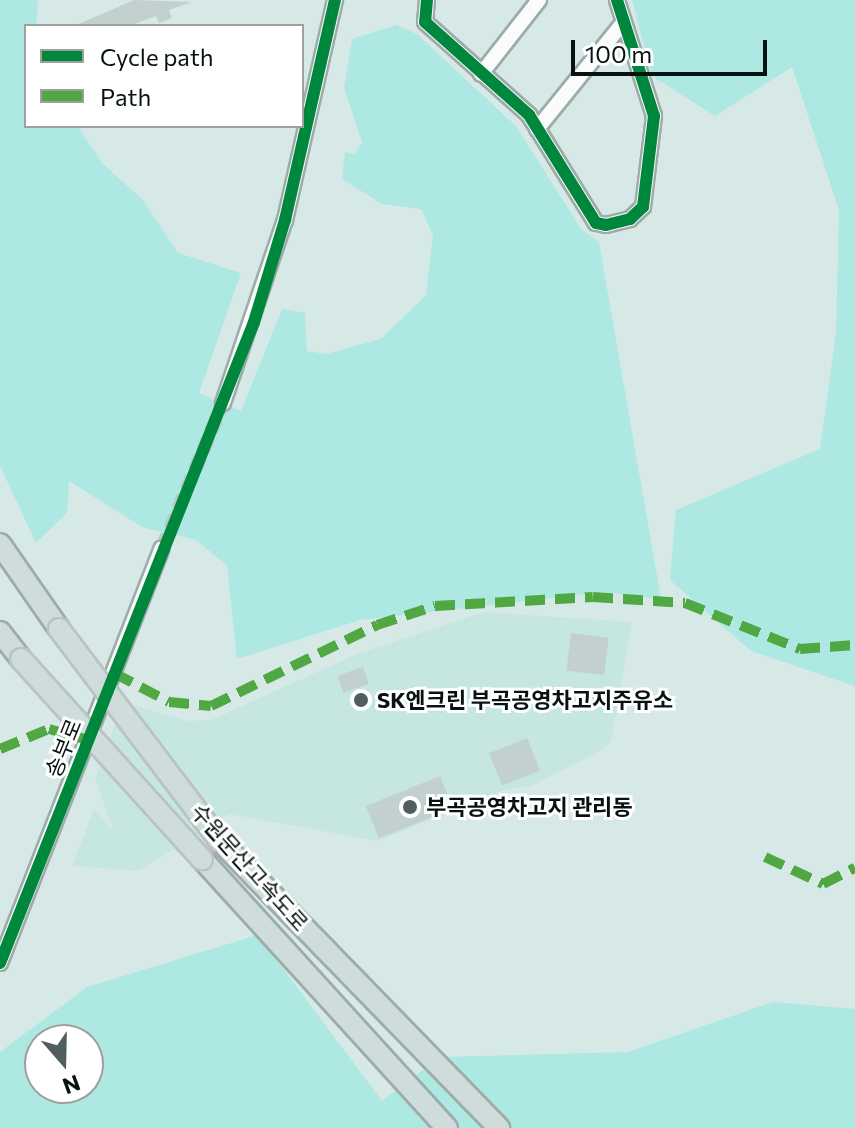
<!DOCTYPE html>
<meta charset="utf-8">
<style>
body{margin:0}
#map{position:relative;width:855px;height:1128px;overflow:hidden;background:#d7e9e7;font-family:Commissioner,"Noto Sans KR",sans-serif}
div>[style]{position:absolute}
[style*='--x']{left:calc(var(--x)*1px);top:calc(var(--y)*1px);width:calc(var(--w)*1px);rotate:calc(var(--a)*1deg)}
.built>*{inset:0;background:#c6e6e2}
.green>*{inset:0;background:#ade8e3}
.building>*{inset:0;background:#c2d1d0;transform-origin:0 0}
.minor-tunnel>*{height:14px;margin-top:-7px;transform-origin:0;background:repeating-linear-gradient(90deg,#b8c9c7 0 14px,transparent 0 21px)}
.roads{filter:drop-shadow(2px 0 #9daba9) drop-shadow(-2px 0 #9daba9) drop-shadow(0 2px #9daba9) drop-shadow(0 -2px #9daba9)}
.minor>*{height:14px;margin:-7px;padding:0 7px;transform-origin:7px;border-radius:7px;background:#f9fcfb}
.highway>*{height:20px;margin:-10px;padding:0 10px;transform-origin:10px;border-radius:10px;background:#cedcdb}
.bridges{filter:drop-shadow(2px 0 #bac3c2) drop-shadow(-2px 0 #bac3c2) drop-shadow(0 2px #bac3c2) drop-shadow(0 -2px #bac3c2)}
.highway-bridge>*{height:20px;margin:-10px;padding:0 10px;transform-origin:10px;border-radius:10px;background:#cedcdb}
.quiet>*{height:10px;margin-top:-5px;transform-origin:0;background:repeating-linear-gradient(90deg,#50a842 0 20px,transparent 0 30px)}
.cycleway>*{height:12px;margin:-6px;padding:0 6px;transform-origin:6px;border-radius:6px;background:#00873e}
.dots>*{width:22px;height:22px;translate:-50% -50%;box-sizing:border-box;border:4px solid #fff;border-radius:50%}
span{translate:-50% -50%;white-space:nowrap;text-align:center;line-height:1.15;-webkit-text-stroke:6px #fff;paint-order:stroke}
.poi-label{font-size:22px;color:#071312;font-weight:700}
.left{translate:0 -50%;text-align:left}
.street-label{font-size:22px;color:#071312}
.legend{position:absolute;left:24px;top:24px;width:280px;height:104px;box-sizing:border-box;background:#fff;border:2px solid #9ca1a0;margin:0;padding:10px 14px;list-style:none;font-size:24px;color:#071312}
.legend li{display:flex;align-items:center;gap:16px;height:40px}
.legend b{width:40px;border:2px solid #9ca1a0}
.north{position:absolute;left:24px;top:1024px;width:80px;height:80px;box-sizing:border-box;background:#fff;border:2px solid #9ca1a0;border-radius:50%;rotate:160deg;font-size:22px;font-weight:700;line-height:32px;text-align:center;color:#071312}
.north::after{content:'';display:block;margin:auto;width:28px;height:36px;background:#505e5d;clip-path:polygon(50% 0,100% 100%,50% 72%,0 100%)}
.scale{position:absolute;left:571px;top:40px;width:196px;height:36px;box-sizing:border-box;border:4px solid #071312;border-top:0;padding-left:10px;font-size:24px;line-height:28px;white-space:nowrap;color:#071312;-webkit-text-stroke:6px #fff;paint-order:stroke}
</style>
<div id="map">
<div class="built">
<div style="clip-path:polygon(483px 612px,632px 622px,611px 741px,600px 751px,531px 786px,504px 790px,378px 841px,229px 814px,138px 871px,72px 866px,94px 809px,114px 832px,95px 780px,123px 702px,187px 721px,211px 720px,357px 654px)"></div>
</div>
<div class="green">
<div style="clip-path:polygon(0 0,38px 0,36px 26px,26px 26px,26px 126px,77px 126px,102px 163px,142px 199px,178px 253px,241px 273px,199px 393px,241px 411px,282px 309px,305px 313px,307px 351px,326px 354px,381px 339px,426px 295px,433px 235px,421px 209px,382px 204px,342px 179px,345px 152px,355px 154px,362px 142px,344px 87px,352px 39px,396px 25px,417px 34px,516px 126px,581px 229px,599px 242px,661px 599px,603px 592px,360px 620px,237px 659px,227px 565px,196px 540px,142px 527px,69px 481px,67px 513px,36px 543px,0 466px)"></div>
<div style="clip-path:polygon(632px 0,855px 0,855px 686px,751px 651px,670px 580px,676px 510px,820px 449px,836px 333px,839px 210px,792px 67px,715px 116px,652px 76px)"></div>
<div style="clip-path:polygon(evenodd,258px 935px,382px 1101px,440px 1057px,628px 1052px,773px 1002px,855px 1009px,855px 1128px,0 1128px,0 1052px,87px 987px,258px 935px,40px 1040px,88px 1040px,88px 1088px,40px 1088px,40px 1040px)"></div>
</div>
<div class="building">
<div style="clip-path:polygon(134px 0,192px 2px,169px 10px,172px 18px,159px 23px,156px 16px,129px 26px,74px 26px)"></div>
<div style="left:571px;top:633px;width:38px;height:38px;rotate:7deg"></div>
<div style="left:363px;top:667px;width:18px;height:27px;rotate:71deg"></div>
<div style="left:527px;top:738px;width:35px;height:41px;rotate:68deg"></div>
<div style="left:440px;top:776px;width:35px;height:80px;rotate:68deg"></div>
</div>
<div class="minor-tunnel">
<div style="--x:162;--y:548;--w:157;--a:-67.2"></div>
</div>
<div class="roads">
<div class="minor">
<div style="--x:427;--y:0;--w:22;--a:95"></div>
<div style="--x:425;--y:22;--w:140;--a:41.8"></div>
<div style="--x:529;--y:115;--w:127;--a:58.2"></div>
<div style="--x:596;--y:223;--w:10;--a:11"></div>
<div style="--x:606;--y:225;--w:25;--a:-14"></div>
<div style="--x:630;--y:219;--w:18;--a:-43"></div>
<div style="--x:643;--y:207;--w:92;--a:-83.1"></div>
<div style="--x:654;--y:116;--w:122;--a:-107.7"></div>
<div style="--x:481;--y:74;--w:94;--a:-51.9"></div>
<div style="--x:537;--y:129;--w:135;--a:-51"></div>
<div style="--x:223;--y:403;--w:193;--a:-71.3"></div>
<div style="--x:285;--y:220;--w:226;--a:-77.2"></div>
<div style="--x:0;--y:963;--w:445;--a:-68.7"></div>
</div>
<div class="highway">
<div style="--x:0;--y:544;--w:103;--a:55.2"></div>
<div style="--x:0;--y:632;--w:34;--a:52"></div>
<div style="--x:219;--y:840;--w:402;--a:45.8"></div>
<div style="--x:202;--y:859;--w:364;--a:47.7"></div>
</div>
</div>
<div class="bridges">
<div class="highway-bridge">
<div style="--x:59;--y:629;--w:265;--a:52.8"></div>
<div style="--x:21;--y:659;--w:270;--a:47.9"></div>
</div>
</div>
<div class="quiet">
<div style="--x:114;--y:673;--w:62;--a:27.8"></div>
<div style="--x:169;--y:702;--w:42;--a:5.4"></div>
<div style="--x:211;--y:706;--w:185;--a:-26"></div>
<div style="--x:377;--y:625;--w:61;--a:-18.1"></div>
<div style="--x:435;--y:606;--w:158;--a:-3.3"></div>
<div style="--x:593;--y:597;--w:92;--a:3.7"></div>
<div style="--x:685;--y:603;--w:124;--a:21.8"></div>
<div style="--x:800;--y:649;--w:55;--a:-4.2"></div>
<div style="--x:0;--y:749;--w:53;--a:-22.2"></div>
<div style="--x:49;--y:729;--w:41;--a:15.8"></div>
<div style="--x:765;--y:857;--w:64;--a:25"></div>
<div style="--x:823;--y:884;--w:36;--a:-27"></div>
</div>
<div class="cycleway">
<div style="--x:427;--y:0;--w:22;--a:95"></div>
<div style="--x:425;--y:22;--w:140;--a:41.8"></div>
<div style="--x:529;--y:115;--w:127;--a:58.2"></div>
<div style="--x:596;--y:223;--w:10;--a:11"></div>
<div style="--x:606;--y:225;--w:25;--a:-14"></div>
<div style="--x:630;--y:219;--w:18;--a:-43"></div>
<div style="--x:643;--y:207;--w:92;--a:-83.1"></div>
<div style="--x:654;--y:116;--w:122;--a:-107.7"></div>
<div style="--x:0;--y:963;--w:689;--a:-68.38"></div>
<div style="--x:254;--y:322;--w:107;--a:-73.1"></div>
<div style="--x:285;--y:220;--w:226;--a:-77.2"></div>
</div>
<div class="dots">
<div style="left:361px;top:700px;background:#505e5d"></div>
<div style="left:410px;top:807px;background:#505e5d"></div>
</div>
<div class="poi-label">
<span class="left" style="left:377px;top:700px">SK엔크린 부곡공영차고지주유소</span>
<span class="left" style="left:426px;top:807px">부곡공영차고지 관리동</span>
</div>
<div class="street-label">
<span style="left:63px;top:748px;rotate:-68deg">송부로</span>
<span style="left:250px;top:867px;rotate:48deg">수원문산고속도로</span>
</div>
<ul class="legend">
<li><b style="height:10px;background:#00873e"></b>Cycle path</li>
<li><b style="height:10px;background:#50a842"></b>Path</li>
</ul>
<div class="north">N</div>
<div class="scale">100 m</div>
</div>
